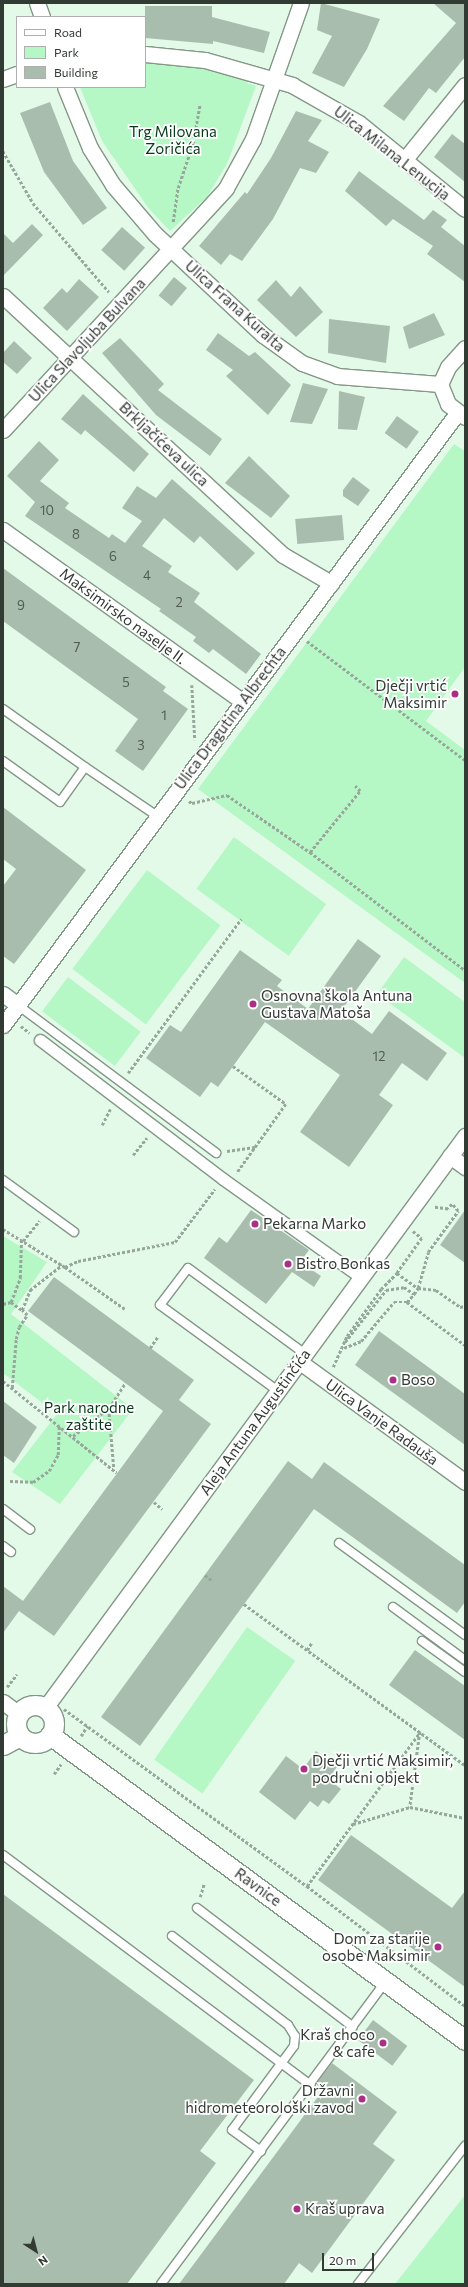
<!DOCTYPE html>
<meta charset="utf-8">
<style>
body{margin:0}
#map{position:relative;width:468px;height:2287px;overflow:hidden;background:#e4fae9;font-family:Commissioner,sans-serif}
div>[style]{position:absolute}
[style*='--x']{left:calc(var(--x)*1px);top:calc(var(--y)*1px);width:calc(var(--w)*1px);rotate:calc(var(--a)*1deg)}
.green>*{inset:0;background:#b6f7c6;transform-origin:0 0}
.building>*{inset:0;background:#a8bdad;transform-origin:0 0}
.path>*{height:2.5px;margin-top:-1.25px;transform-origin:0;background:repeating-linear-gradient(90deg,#97a79b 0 3px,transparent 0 5px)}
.roads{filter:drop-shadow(1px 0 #839787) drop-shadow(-1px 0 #839787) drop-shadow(0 1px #839787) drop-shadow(0 -1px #839787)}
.service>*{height:8px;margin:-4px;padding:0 4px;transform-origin:4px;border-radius:4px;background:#fff}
.pedestrian>*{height:11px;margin:-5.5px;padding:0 5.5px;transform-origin:5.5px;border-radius:5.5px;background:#fff}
.minor>*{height:15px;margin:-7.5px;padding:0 7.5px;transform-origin:7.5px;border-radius:7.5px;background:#fff}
.tertiary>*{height:19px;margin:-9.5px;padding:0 9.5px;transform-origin:9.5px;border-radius:9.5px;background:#fff}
.tertiary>.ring{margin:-9.5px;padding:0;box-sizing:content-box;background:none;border:19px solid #fff;border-radius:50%}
.dots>*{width:11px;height:11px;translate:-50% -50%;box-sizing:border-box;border:2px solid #fff;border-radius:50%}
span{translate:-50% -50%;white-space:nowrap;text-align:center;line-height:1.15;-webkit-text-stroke:3.5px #fff;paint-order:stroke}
.number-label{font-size:13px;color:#505b52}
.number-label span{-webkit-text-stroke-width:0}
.park-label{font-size:15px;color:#07381a}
.street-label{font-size:15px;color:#323a34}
.poi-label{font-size:15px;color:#323a34}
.right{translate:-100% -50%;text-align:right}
.left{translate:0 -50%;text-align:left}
.frame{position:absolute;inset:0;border:4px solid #323a34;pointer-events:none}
.legend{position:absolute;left:16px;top:16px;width:130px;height:72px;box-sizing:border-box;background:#fff;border:1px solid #adb0ae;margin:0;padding:5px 7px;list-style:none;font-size:12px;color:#323a34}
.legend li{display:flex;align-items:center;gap:8px;height:20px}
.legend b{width:20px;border:1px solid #adb0ae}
.north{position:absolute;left:16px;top:2231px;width:40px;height:40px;-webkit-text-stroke:3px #fff;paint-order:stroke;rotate:144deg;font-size:11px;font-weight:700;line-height:16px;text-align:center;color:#323a34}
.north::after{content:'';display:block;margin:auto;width:14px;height:18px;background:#323a34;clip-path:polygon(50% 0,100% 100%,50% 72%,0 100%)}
.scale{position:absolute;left:322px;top:2253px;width:52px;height:18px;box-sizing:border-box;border:2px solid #323a34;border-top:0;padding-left:5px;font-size:12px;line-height:14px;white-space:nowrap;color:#323a34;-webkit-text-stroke:3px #fff;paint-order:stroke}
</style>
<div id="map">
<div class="green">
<div style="clip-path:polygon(145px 61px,200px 66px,249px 77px,247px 83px,256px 86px,227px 164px,207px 197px,170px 231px,149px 209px,102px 141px,80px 87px,145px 87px)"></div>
<div style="clip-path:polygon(454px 444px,465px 451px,465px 667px,426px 721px,465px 750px,465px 983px,198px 789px)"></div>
<div style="left:234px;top:837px;width:114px;height:64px;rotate:36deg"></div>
<div style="left:147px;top:870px;width:92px;height:124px;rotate:37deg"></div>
<div style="clip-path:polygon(404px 957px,465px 1002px,465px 1058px,377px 994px)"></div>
<div style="left:68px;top:977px;width:91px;height:43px;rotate:37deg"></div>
<div style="clip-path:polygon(3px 1236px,47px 1262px,11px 1314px,133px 1409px,60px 1504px,12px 1472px,57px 1414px,3px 1373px)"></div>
<div style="left:247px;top:1627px;width:59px;height:162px;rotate:35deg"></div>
<div style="clip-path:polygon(465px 2195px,465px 2284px,395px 2284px)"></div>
</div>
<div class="building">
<div style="clip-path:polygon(321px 3px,380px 19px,367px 49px,344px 87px,312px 73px,332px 36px,317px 30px)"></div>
<div style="clip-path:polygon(433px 3px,465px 3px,465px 57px,436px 93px,429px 88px,404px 121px,383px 106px,456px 23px)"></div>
<div style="clip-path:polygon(145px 6px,212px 6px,212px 17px,270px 32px,264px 53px,213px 41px,213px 44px,145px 38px)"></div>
<div style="clip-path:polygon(50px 102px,73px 161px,107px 208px,83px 225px,44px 172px,20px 113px)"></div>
<div style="clip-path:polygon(296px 111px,322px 120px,308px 141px,329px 152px,316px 173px,300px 168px,273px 219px,242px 261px,230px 254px,221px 265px,199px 246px,245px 192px,247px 194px,271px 158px)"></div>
<div style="clip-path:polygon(452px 134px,465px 144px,465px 182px,434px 157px)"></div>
<div style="clip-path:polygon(359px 171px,424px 220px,433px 210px,447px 220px,441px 227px,465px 246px,465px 282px,427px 254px,433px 246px,393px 219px,386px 226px,345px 191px)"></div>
<div style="clip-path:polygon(32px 224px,43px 235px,3px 276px,3px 233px,13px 243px)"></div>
<div style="left:122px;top:227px;width:31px;height:31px;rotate:42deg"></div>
<div style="left:174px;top:277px;width:17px;height:24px;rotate:40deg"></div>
<div style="clip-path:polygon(79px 279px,99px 297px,67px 331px,43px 308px,62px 288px,67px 293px)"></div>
<div style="clip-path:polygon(276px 280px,291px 297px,300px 286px,323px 312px,296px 337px,257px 300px)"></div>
<div style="clip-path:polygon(434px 313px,445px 335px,409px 349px,403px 327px)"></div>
<div style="clip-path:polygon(329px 319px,390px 326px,386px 363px,328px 353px)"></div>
<div style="clip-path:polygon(218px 333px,249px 356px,255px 352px,291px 385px,268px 415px,226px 376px,233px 370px,206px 350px)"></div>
<div style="clip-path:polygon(120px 338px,164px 384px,158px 390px,222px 439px,210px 456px,156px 415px,102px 353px)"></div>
<div style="clip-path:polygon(14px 341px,32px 358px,17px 374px,3px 362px,3px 353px)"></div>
<div style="clip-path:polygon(303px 383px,328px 389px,312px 424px,290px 422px)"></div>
<div style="clip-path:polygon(339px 391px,365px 397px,357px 430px,338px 429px)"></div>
<div style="clip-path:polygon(83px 394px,149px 454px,134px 472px,85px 430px,81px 435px,61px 419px)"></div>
<div style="left:397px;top:416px;width:27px;height:21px;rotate:36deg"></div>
<div style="clip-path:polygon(39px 441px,59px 460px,40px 481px,69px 503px,65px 508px,109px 538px,112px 534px,125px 543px,142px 521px,122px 508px,137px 486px,156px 498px,172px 479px,255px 553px,237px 571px,200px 536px,194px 543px,164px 518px,142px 546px,172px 566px,168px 572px,200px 593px,194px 602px,261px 654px,246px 674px,213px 649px,209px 653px,193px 641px,196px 637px,159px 611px,161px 609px,25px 516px,35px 502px,7px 476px)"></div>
<div style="clip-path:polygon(249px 456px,290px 496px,271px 518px,225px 483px)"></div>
<div style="clip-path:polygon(353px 477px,370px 490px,358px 506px,343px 496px,343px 490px)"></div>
<div style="left:342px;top:515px;width:25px;height:47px;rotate:85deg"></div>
<div style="clip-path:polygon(3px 568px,166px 687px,163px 691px,188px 709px,143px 771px,115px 751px,138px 719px,3px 621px)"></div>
<div style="clip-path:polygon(3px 807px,86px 870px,14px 964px,3px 956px,3px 886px,16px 869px,3px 859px)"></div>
<div style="clip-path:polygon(358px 939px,381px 956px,341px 1011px,372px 1034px,389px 1011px,447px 1053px,427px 1081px,402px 1063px,379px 1095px,393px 1105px,349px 1167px,300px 1132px,340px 1075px,265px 1022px,218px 1087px,211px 1082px,200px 1097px,146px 1058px,170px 1025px,181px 1032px,240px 950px,282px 980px,277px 986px,308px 1009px)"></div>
<div style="clip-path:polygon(251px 1210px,309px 1250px,300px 1262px,321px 1276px,314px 1287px,292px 1272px,266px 1304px,204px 1258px,219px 1237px,227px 1243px)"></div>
<div style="clip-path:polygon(465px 1210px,465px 1263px,440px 1245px)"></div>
<div style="clip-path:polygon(54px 1277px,194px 1380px,179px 1400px,211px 1424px,54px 1636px,19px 1611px,3px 1633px,3px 1586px,23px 1601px,163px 1411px,28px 1311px)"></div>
<div style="clip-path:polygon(379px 1331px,465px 1394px,465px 1445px,355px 1365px)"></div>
<div style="clip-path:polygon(3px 1401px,37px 1427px,14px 1463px,3px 1455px)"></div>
<div style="clip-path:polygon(288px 1461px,312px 1479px,324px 1462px,465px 1565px,465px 1602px,457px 1613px,314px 1509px,140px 1746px,101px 1717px)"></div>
<div style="clip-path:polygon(415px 1650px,465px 1686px,465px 1740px,389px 1685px)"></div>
<div style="clip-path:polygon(316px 1751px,337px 1767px,328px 1779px,341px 1789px,329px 1804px,323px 1800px,318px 1807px,310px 1801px,295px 1820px,259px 1792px,286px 1756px,303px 1769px)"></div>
<div style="clip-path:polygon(351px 1835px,452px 1908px,465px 1891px,465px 1987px,318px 1880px)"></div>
<div style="clip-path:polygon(3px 1894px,254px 2080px,200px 2151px,216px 2163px,127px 2284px,3px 2284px)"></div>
<div style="left:373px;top:2020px;width:43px;height:25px;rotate:37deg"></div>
<div style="clip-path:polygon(332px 2063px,397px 2112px,373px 2144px,395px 2160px,312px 2273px,299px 2263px,284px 2284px,179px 2284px,323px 2090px,316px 2084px)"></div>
</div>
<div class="path">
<div style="--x:3;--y:151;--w:60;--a:60"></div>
<div style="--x:33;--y:203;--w:117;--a:49.5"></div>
<div style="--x:173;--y:222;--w:34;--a:-82"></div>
<div style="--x:178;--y:188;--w:47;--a:-71.6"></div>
<div style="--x:193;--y:143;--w:39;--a:-80"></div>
<div style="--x:307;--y:641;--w:198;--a:37"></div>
<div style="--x:192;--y:685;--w:55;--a:86.9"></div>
<div style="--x:189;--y:801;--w:4;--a:34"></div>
<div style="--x:192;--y:803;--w:36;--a:-13"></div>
<div style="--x:227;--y:795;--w:101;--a:34.5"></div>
<div style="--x:310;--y:852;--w:195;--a:37.3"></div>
<div style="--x:310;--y:852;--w:79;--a:-50.7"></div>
<div style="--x:360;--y:791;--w:7;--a:-135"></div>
<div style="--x:21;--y:1026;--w:11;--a:38"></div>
<div style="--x:233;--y:1066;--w:65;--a:35.6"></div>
<div style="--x:286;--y:1104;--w:85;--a:125.4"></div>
<div style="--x:128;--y:1073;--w:191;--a:-53.7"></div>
<div style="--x:102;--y:1125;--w:18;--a:-63"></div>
<div style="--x:227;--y:1151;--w:28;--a:-8"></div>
<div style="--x:133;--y:1155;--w:22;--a:-51"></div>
<div style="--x:3;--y:1229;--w:73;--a:31.5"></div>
<div style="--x:65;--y:1267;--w:73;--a:35"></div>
<div style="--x:413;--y:1231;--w:11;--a:38"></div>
<div style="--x:422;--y:1238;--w:43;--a:125.5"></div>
<div style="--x:397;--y:1273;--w:26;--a:36"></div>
<div style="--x:418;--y:1288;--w:18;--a:6"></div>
<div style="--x:436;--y:1290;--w:29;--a:35"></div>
<div style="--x:460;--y:1307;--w:5;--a:-11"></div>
<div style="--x:23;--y:1241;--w:26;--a:-51"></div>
<div style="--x:65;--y:1267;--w:14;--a:-25"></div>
<div style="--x:78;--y:1261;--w:99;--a:-11.1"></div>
<div style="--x:175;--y:1242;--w:66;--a:-53"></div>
<div style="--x:11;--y:1302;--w:26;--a:-69"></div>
<div style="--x:20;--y:1278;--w:38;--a:-88"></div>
<div style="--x:407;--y:1302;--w:72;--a:36.6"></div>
<div style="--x:3;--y:1304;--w:8;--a:-14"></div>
<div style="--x:11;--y:1302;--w:14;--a:36"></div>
<div style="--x:22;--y:1310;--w:22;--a:-68"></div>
<div style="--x:30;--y:1290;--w:41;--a:-38"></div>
<div style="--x:345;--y:1342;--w:66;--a:-51.7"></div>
<div style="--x:386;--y:1290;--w:18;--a:-9"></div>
<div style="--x:404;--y:1287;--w:12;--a:35"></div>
<div style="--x:414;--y:1294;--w:7;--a:-56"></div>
<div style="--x:418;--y:1288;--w:37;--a:-74"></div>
<div style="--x:428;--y:1252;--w:51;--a:-53.8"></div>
<div style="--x:458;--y:1211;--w:9;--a:-131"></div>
<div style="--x:452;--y:1204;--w:6;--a:129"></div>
<div style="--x:448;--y:1209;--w:15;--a:-172"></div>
<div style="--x:150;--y:1348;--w:14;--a:-56"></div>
<div style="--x:344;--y:1348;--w:18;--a:-22"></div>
<div style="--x:361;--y:1341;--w:51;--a:-49.8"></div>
<div style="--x:394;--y:1302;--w:13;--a:0"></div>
<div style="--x:407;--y:1302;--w:11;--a:-49"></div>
<div style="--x:333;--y:1367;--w:34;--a:-66"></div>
<div style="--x:347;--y:1336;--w:58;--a:-54.1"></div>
<div style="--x:381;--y:1289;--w:23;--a:-45"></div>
<div style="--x:3;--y:1381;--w:146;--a:38.9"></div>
<div style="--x:12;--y:1388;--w:49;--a:-85.3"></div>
<div style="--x:16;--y:1339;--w:12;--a:-76"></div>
<div style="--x:19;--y:1327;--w:14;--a:-56"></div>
<div style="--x:27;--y:1315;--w:7;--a:-135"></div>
<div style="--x:109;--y:1409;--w:60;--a:85.2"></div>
<div style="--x:73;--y:1436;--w:46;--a:-37.9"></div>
<div style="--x:109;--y:1408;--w:30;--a:-57"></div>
<div style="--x:10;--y:1481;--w:23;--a:2"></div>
<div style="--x:33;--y:1482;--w:19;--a:-35"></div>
<div style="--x:49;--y:1471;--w:18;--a:-61"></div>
<div style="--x:58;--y:1455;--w:30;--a:-88"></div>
<div style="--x:154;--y:1502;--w:11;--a:41"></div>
<div style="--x:205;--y:1575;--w:10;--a:37"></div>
<div style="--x:244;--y:1604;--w:273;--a:36.1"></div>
<div style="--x:307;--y:1650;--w:9;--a:-58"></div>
<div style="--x:7;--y:1687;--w:16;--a:-52"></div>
<div style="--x:64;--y:1709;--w:301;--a:36.1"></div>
<div style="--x:307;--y:1886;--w:198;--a:37.2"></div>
<div style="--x:420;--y:1732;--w:76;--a:97.6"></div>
<div style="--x:410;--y:1807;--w:56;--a:11.3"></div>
<div style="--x:81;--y:1736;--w:12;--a:-59"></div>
<div style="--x:54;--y:1774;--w:12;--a:-55"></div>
<div style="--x:353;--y:1824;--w:59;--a:-16.6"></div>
<div style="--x:307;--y:1886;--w:191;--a:-53.7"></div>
<div style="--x:200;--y:1897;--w:14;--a:-73"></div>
</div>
<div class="roads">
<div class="service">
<div style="--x:3;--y:709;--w:100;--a:35.3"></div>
<div style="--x:3;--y:761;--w:70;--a:35.7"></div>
<div style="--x:60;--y:802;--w:43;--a:-54.5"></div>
<div style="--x:85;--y:767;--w:87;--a:34.2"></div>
<div style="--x:19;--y:1006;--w:246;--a:36.7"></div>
<div style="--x:3;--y:1180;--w:88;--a:36.2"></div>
<div style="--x:278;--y:1391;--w:146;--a:-143.9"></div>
<div style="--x:160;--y:1305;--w:46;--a:-52.9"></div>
<div style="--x:188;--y:1268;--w:145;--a:36.3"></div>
<div style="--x:3;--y:1509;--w:34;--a:37"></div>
<div style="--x:339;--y:1543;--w:156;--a:36.1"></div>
<div style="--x:3;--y:1546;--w:10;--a:37"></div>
<div style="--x:393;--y:1607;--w:89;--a:36.4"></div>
<div style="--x:422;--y:1641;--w:53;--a:35.8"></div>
<div style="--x:3;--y:1855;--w:384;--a:36.8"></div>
<div style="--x:197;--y:1908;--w:196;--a:37.3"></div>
<div style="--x:172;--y:1936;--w:146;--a:37.5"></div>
<div style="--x:288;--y:2025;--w:13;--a:58"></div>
<div style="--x:295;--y:2036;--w:10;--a:96"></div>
<div style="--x:294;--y:2046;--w:104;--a:126.4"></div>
<div style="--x:232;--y:2130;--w:36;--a:36"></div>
<div style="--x:161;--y:2284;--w:377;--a:-53.4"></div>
<div style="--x:358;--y:2284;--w:175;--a:-52.2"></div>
</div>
<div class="pedestrian">
<div style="--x:40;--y:1040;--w:230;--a:37.2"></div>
<div style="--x:223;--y:1179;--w:171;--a:35.5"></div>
</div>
<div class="minor">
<div style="--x:37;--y:3;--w:15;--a:70"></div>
<div style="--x:145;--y:54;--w:60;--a:5.7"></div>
<div style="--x:205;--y:60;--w:91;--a:16"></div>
<div style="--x:292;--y:85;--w:77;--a:29.6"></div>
<div style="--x:359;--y:123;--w:136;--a:39.1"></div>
<div style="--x:3;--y:79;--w:15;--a:-20"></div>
<div style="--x:65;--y:87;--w:66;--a:67.7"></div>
<div style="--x:90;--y:148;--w:44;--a:58.1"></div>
<div style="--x:113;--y:185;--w:65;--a:49.4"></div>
<div style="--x:155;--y:234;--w:148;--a:43.1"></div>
<div style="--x:263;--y:335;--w:48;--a:35.7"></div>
<div style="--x:302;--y:363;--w:37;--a:20"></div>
<div style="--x:337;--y:376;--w:103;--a:4.4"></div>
<div style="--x:405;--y:159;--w:95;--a:-51"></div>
<div style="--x:3;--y:296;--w:381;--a:42.8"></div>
<div style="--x:283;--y:555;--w:56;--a:30.3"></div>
<div style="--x:465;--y:348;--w:25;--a:132"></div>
<div style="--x:448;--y:367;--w:19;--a:115"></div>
<div style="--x:440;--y:384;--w:22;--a:68"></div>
<div style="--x:448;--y:404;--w:21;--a:37"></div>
<div style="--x:3;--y:430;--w:329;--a:-47.3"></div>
<div style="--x:226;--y:188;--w:56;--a:-61.1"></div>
<div style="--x:253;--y:139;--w:144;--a:-70.6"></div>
<div style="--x:3;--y:530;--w:295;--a:35.6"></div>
<div style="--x:3;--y:994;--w:20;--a:37"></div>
<div style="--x:3;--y:1025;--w:763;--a:-53.42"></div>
<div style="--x:450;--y:1156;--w:19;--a:36"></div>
<div style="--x:300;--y:1362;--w:204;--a:36"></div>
<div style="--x:3;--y:1702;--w:20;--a:37"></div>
<div style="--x:45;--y:1708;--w:710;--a:-53.71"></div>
</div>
<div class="tertiary">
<div class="ring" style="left:16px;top:1705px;width:19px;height:19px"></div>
<div style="--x:50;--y:1735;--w:515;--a:36.31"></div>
<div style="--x:3;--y:1745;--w:19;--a:-28"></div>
</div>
</div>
<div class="dots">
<div style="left:455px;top:694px;background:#a93085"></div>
<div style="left:253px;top:1004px;background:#a93085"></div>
<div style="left:255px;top:1224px;background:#a93085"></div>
<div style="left:288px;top:1264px;background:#a93085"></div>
<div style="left:393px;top:1380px;background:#a93085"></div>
<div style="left:304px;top:1769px;background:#a93085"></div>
<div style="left:438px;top:1947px;background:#a93085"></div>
<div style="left:383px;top:2043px;background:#a93085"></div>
<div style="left:362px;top:2099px;background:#a93085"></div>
<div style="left:297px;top:2209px;background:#a93085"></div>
</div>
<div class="number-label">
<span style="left:47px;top:510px">10</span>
<span style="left:76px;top:534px">8</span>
<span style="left:113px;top:556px">6</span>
<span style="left:147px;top:575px">4</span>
<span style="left:179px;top:602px">2</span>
<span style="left:21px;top:605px">9</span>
<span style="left:77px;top:647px">7</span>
<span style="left:126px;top:682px">5</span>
<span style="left:164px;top:715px">1</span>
<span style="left:141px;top:745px">3</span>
<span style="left:379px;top:1056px">12</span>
</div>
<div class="park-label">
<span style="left:173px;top:140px">Trg Milovana<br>Zoričića</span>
<span style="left:89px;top:1416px">Park narodne<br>zaštite</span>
</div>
<div class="street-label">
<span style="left:392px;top:153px;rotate:38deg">Ulica Milana Lenucija</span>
<span style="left:235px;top:306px;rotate:42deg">Ulica Frana Kuralta</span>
<span style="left:87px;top:340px;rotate:-47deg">Ulica Slavoljuba Bulvana</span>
<span style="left:164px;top:444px;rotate:43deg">Brkljačićeva ulica</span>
<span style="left:123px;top:616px;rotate:36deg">Maksimirsko naselje II.</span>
<span style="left:230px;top:718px;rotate:-53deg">Ulica Dragutina Albrechta</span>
<span style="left:255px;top:1422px;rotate:-54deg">Aleja Antuna Augustinčića</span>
<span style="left:382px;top:1422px;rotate:36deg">Ulica Vanje Radauša</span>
<span style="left:258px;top:1887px;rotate:36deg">Ravnice</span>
</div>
<div class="poi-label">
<span class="right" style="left:447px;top:694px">Dječji vrtić<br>Maksimir</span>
<span class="left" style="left:261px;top:1004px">Osnovna škola Antuna<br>Gustava Matoša</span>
<span class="left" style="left:263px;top:1224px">Pekarna Marko</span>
<span class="left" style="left:296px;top:1264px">Bistro Bonkas</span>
<span class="left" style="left:401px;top:1380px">Boso</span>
<span class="left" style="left:312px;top:1769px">Dječji vrtić Maksimir,<br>područni objekt</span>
<span class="right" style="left:430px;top:1947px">Dom za starije<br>osobe Maksimir</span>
<span class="right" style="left:375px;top:2043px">Kraš choco<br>&amp; cafe</span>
<span class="right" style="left:354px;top:2099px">Državni<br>hidrometeorološki zavod</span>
<span class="left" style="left:305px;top:2209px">Kraš uprava</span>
</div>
<div class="frame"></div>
<ul class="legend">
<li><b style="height:5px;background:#fff"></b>Road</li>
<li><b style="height:11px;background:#b6f7c6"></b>Park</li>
<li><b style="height:11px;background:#a8bdad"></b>Building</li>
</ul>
<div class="north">N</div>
<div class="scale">20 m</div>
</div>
